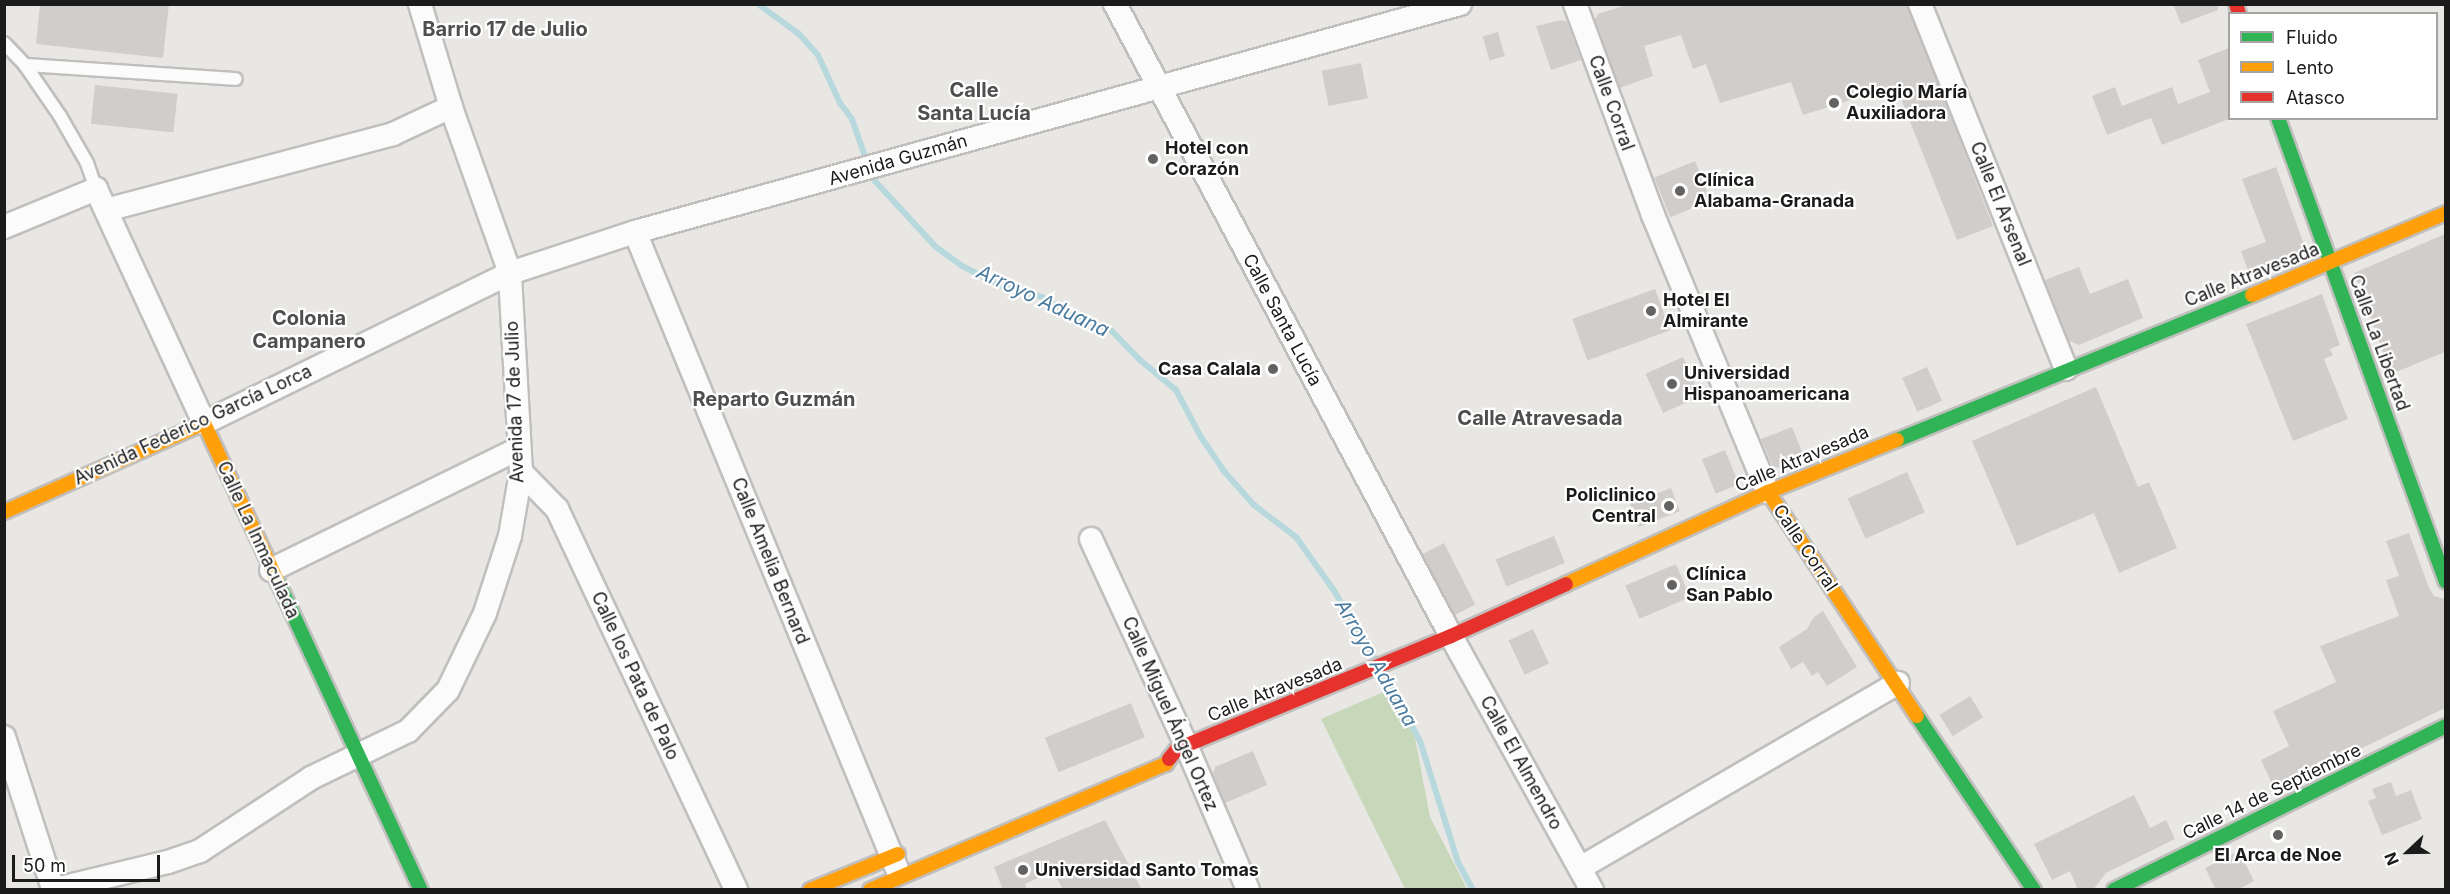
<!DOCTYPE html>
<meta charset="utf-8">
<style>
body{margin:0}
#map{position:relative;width:2450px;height:894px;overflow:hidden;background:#e9e7e4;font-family:Inter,sans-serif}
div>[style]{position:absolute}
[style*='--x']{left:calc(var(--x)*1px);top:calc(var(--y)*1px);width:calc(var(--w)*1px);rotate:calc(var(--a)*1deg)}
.forest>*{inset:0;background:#c7d7ba}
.stream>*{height:6px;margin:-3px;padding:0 3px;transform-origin:3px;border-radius:3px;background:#b7d8dc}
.building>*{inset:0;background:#d0cdcb;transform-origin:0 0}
.roads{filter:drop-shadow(2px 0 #c0bfbe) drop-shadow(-2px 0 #c0bfbe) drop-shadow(0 2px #c0bfbe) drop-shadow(0 -2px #c0bfbe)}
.lane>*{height:12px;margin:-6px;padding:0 6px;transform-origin:6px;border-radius:6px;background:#fcfbfb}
.street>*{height:22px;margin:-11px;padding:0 11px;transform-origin:11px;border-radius:11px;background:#fcfbfb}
.fast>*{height:14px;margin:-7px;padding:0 7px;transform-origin:7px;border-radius:7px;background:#30b455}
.slow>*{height:14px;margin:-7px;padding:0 7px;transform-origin:7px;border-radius:7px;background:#ff9f0a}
.jam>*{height:14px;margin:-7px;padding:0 7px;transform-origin:7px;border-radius:7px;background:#e5322d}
.dots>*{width:16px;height:16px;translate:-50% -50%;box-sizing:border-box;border:3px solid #fff;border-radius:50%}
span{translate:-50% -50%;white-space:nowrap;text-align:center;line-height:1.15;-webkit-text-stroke:4.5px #fff;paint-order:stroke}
.poi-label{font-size:18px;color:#1b1b1b;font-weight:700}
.left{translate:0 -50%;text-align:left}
.right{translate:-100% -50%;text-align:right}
.street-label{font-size:18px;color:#1b1b1b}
.neighbourhood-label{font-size:20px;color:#4e4e4e;font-weight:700}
.water-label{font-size:20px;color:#4a7b9e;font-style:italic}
.frame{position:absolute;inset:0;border:6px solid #1b1b1b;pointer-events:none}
.legend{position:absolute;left:2228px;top:12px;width:210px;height:108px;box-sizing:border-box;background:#fff;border:2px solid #a4a4a4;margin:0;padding:8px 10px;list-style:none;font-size:18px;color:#1b1b1b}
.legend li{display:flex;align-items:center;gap:12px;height:30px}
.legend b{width:30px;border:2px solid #a4a4a4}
.north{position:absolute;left:2378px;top:822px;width:60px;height:60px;-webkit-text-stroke:4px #fff;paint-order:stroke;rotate:248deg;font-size:16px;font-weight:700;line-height:24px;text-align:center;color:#1b1b1b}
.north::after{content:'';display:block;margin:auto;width:21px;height:27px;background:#1b1b1b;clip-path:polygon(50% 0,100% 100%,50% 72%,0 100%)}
.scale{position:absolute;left:12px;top:855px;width:148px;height:27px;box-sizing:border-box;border:3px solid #1b1b1b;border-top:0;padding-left:8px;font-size:18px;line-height:21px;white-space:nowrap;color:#1b1b1b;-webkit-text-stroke:4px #fff;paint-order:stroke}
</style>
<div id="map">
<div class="forest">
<div style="clip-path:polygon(1395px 687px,1415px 738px,1430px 817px,1467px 889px,1405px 889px,1321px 719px)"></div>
</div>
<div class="stream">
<div style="--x:758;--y:4;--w:51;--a:36.2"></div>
<div style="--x:799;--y:34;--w:28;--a:48"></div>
<div style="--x:818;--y:55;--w:53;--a:65.4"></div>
<div style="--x:840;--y:103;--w:20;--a:53"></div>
<div style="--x:852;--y:119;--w:46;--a:70.8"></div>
<div style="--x:871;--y:171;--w:11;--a:68"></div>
<div style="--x:875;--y:181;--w:90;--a:47.3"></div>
<div style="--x:936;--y:247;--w:32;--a:36"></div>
<div style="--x:962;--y:266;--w:45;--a:26.6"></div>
<div style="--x:1002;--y:286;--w:41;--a:15.4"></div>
<div style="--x:1042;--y:297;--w:41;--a:32.2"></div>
<div style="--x:1077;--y:319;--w:33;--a:16"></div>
<div style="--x:1109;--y:328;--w:45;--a:45.9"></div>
<div style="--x:1140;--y:360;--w:47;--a:39.8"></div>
<div style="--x:1176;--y:390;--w:53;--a:62"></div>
<div style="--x:1201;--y:437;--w:40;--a:56"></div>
<div style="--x:1223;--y:470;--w:47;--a:48.5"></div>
<div style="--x:1254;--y:505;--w:53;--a:37.3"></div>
<div style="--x:1296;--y:537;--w:64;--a:54.6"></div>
<div style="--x:1333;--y:589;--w:81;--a:58.7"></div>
<div style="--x:1385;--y:675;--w:75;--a:62.1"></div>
<div style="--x:1420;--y:741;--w:127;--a:72.6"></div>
<div style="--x:1458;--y:862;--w:32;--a:62"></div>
</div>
<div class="building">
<div style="clip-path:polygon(40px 4px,169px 4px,163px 58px,36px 44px)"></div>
<div style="clip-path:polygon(1629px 4px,1907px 4px,1993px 226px,1957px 240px,1896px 86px,1803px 115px,1791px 82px,1720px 103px,1706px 64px,1693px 69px,1681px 35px,1644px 46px,1653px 76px,1620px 88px,1595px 19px,1598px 14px)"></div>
<div style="clip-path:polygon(2173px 4px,2218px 4px,2218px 10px,2181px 24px)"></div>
<div style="clip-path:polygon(1562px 20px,1567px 22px,1581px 60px,1551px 70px,1536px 26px)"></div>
<div style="left:1498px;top:32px;width:25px;height:16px;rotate:74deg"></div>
<div style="clip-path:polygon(2229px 48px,2229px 119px,2162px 145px,2151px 118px,2107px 135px,2092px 96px,2115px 87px,2122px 106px,2172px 87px,2178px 104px,2210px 92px,2198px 60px)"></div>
<div style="left:1361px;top:63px;width:36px;height:40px;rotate:79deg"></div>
<div style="left:95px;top:85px;width:83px;height:39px;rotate:6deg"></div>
<div style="left:1695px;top:161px;width:43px;height:44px;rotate:68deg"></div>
<div style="clip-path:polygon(2276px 167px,2307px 253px,2250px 276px,2241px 251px,2266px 242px,2242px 179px)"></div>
<div style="clip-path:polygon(2445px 234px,2445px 352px,2391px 374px,2354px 273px)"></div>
<div style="clip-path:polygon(2079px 267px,2090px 294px,2128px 279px,2143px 318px,2079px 345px,2069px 341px,2045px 280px)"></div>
<div style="left:1655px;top:289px;width:44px;height:88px;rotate:70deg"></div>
<div style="clip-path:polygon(2322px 294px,2340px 345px,2330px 349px,2333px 355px,2324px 359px,2348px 419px,2293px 441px,2246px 324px)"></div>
<div style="left:1683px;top:357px;width:43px;height:41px;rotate:66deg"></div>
<div style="left:1927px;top:367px;width:37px;height:27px;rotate:66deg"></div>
<div style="clip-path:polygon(2096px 387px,2138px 487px,2149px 482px,2177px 548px,2119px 573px,2094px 513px,2017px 546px,1972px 441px)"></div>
<div style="clip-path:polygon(1792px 427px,1804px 457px,1777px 468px,1772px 465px,1761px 439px)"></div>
<div style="left:1725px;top:450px;width:37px;height:25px;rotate:68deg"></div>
<div style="left:1907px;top:472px;width:44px;height:65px;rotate:66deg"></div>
<div style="left:1671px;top:488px;width:25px;height:44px;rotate:69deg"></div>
<div style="clip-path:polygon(2409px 533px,2429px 588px,2434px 596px,2445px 599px,2445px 708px,2275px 790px,2261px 760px,2289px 746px,2273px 711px,2336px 682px,2320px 646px,2399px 616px,2386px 580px,2399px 576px,2386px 541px)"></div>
<div style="left:1554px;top:536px;width:29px;height:63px;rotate:68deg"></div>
<div style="left:1444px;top:543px;width:69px;height:24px;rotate:63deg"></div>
<div style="left:1676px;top:564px;width:36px;height:55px;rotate:67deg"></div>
<div style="clip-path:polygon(1823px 611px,1857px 667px,1827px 686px,1818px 672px,1812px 676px,1803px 662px,1791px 669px,1779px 647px,1807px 629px,1814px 617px)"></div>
<div style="left:1533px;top:629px;width:38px;height:27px;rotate:65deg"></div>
<div style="left:1970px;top:696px;width:25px;height:36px;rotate:58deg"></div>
<div style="left:1131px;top:703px;width:37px;height:93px;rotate:68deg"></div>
<div style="clip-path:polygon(1253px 751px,1267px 785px,1225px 803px,1213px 773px,1215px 767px)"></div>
<div style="clip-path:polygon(2391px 782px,2396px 796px,2411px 790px,2422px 819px,2382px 835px,2368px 801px,2376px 798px,2372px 789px)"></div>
<div style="clip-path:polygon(2134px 795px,2150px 828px,2166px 820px,2175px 839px,2106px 873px,2093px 890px,2078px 890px,2070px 871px,2052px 880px,2034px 844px)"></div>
<div style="clip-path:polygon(1105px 820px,1142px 890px,1063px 890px,1053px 871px,1025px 884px,1027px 890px,1003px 890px,994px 867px)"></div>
<div style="clip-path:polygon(2239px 851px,2254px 881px,2237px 890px,2216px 890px,2205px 868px)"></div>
</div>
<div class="roads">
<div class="lane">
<div style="--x:4;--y:43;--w:30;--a:46"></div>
<div style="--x:25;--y:65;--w:62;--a:55.5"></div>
<div style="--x:60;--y:116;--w:54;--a:60.1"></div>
<div style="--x:87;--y:163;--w:28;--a:71"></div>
<div style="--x:25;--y:65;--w:211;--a:3.8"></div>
</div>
<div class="street">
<div style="--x:1115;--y:4;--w:716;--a:62"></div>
<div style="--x:1451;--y:636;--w:291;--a:61"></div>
<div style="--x:1575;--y:4;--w:225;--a:69.7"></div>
<div style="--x:1653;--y:215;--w:300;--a:67.5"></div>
<div style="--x:1920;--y:4;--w:393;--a:68.2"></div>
<div style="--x:106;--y:210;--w:297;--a:-14.8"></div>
<div style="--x:393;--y:134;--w:64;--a:-25"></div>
<div style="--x:4;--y:227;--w:100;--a:-22.4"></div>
<div style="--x:96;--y:189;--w:258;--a:65.2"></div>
<div style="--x:204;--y:423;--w:341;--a:-26.1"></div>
<div style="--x:510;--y:273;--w:132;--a:-18.2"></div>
<div style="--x:635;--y:232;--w:856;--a:-15.45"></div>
<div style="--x:635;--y:232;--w:689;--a:67.64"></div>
<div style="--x:521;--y:472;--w:52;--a:45.8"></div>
<div style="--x:557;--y:509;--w:421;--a:64.8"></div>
<div style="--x:1091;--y:539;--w:227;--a:65.2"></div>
<div style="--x:1186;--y:745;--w:158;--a:66.8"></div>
<div style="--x:271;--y:570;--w:277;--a:-26.1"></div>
<div style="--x:4;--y:737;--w:160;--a:72.1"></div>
<div style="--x:1580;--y:868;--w:368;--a:-30.2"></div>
<div style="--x:52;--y:890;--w:119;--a:-13.6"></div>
<div style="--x:168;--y:862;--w:34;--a:-19"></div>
<div style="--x:200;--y:851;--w:133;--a:-33.3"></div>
<div style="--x:311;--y:778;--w:108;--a:-25.9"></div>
<div style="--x:408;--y:731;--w:57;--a:-45.7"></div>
<div style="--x:448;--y:690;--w:85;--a:-64.3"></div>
<div style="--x:485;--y:613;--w:81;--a:-72"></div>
<div style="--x:510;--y:536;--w:65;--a:-80.2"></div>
<div style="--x:521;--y:472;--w:199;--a:-93.2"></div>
<div style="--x:510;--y:273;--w:176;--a:-109.6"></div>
<div style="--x:451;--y:107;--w:108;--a:-106.8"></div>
</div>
<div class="fast">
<div style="--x:2278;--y:118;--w:493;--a:70.1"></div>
<div style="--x:1897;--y:440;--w:383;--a:-22.2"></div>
<div style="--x:277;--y:580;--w:342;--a:65.1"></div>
<div style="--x:1917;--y:716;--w:210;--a:56.1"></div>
<div style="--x:2114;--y:890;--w:370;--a:-26.3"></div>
</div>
<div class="slow">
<div style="--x:2252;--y:295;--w:211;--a:-22.9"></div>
<div style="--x:1768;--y:492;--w:269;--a:56.4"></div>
<div style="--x:4;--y:512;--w:219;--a:-24"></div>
<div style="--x:204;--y:423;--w:173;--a:65.1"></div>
<div style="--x:1566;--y:584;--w:222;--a:-24.5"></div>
<div style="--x:1768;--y:492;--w:139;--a:-22"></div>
<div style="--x:810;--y:890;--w:95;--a:-22.2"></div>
<div style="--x:870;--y:890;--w:322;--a:-23.1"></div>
<div style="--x:1166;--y:764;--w:6;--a:-59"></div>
</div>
<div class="jam">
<div style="--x:2236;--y:4;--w:10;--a:73"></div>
<div style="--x:1169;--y:759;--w:13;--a:-51"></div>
<div style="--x:1177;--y:749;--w:296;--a:-22.4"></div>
<div style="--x:1451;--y:636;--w:126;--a:-24.3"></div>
</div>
</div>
<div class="dots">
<div style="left:1834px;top:103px;background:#636261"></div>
<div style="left:1153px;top:159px;background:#636261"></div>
<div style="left:1680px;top:191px;background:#636261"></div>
<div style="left:1651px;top:311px;background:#636261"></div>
<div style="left:1273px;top:369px;background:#636261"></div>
<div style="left:1672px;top:384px;background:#636261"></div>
<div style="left:1669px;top:506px;background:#636261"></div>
<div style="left:1672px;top:585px;background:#636261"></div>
<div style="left:2278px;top:835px;background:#636261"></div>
<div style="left:1023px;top:870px;background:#636261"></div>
</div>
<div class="poi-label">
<span class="left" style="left:1846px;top:103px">Colegio María<br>Auxiliadora</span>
<span class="left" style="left:1165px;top:159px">Hotel con<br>Corazón</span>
<span class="left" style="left:1694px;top:191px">Clínica<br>Alabama-Granada</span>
<span class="left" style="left:1663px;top:311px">Hotel El<br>Almirante</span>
<span class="right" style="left:1261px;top:369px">Casa Calala</span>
<span class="left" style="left:1684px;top:384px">Universidad<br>Hispanoamericana</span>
<span class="right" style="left:1656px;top:506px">Policlinico<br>Central</span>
<span class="left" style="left:1686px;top:585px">Clínica<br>San Pablo</span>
<span style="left:2278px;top:855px">El Arca de Noe</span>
<span class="left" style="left:1035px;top:870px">Universidad Santo Tomas</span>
</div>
<div class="street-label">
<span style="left:1611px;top:103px;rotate:70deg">Calle Corral</span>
<span style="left:898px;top:160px;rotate:-16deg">Avenida Guzmán</span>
<span style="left:2000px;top:204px;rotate:68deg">Calle El Arsenal</span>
<span style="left:2252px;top:275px;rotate:-22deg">Calle Atravesada</span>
<span style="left:1282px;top:320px;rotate:62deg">Calle Santa Lucía</span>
<span style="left:2379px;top:343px;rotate:70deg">Calle La Libertad</span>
<span style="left:515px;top:402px;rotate:-92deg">Avenida 17 de Julio</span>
<span style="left:193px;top:425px;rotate:-25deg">Avenida Federico García Lorca</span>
<span style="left:1802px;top:459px;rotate:-23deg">Calle Atravesada</span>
<span style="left:258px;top:540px;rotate:65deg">Calle La Inmaculada</span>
<span style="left:1805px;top:548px;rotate:56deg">Calle Corral</span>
<span style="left:770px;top:561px;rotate:68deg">Calle Amelia Bernard</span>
<span style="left:635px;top:676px;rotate:65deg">Calle los Pata de Palo</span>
<span style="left:1275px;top:690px;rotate:-22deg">Calle Atravesada</span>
<span style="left:1170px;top:714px;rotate:66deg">Calle Miguel Ángel Ortez</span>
<span style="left:1521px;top:763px;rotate:61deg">Calle El Almendro</span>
<span style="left:2272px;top:792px;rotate:-26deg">Calle 14 de Septiembre</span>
</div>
<div class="neighbourhood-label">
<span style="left:505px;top:29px">Barrio 17 de Julio</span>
<span style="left:974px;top:102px">Calle<br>Santa Lucía</span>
<span style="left:309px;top:330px">Colonia<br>Campanero</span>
<span style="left:774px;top:399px">Reparto Guzmán</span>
<span style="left:1540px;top:418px">Calle Atravesada</span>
</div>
<div class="water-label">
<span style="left:1043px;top:301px;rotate:25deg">Arroyo Aduana</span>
<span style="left:1376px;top:663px;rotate:60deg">Arroyo Aduana</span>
</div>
<div class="frame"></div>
<ul class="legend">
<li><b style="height:8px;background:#30b455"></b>Fluido</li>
<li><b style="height:8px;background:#ff9f0a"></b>Lento</li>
<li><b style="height:8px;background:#e5322d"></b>Atasco</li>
</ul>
<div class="north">N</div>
<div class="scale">50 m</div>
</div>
